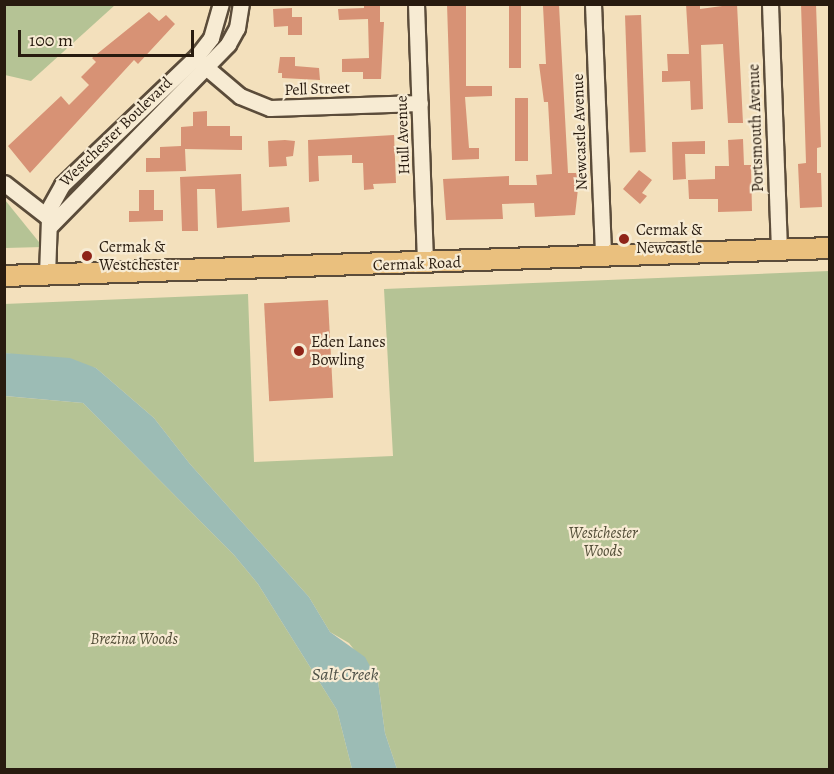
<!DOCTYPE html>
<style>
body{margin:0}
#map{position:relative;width:834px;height:774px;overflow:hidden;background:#f3e0bc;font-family:Alegreya,serif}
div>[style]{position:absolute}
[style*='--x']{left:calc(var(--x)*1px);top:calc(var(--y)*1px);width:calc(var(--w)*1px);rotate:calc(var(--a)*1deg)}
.green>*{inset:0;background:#b5c395}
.water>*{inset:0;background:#9cbcb5}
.building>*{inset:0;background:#d79275;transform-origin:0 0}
.roads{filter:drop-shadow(2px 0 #5b4c3a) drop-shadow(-2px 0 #5b4c3a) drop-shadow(0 2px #5b4c3a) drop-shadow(0 -2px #5b4c3a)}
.minor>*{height:15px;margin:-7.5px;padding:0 7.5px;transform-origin:7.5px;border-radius:7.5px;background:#f7ebd3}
.major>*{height:20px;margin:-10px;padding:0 10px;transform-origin:10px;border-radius:10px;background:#eac07e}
.dots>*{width:16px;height:16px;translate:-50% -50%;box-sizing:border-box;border:3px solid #f7ebd3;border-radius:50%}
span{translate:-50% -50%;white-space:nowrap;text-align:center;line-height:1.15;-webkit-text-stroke:4.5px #f7ebd3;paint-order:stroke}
.street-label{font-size:16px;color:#281b0f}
.poi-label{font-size:16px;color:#281b0f}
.left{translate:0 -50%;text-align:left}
.park-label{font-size:16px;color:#524d37;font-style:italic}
.water-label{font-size:18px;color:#515349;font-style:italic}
.frame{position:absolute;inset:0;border:6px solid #281b0f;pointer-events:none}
.scale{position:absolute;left:18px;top:30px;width:176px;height:27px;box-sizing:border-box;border:3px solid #281b0f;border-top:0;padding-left:8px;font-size:18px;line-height:21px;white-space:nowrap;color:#281b0f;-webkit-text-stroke:4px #f7ebd3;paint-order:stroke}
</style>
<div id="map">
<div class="green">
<div style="clip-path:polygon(4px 5px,5px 4px,115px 5px,31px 81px,5px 75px)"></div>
<div style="clip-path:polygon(5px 200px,43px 247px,5px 248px)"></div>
<div style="clip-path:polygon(829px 271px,829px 769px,397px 769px,385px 733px,378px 681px,349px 643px,330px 632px,309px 597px,190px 464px,154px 418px,96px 368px,5px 353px,4px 304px,248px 294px,254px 462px,393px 456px,384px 289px)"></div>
<div style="clip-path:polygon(4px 396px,83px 403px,234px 555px,258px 584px,337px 710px,352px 769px,5px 769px)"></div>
</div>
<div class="water">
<div style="clip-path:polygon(5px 353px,70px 358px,96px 368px,154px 418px,190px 464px,309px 597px,330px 632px,365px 657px,378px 681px,385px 733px,397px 769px,352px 769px,337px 710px,258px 584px,234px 555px,83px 403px,5px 396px)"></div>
</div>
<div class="building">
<div style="clip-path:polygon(364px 4px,380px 4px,380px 22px,384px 22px,381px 79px,363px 79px,363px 72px,342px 72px,342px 59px,369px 58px,368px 19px,339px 20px,338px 9px,364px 8px)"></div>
<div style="clip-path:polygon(447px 4px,466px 4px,466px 86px,492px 86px,492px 96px,465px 97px,469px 148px,479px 148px,479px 159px,452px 160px)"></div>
<div style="left:509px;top:4px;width:12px;height:64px"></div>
<div style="clip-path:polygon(686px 4px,700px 4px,700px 9px,737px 4px,743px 123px,728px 123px,723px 44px,701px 45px,703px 109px,691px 110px,690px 81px,662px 82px,662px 71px,668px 71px,667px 54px,689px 54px)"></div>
<div style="clip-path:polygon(801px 4px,816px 4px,821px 147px,817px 148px,817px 173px,821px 173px,822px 207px,800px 208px,798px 164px,806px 163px)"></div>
<div style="clip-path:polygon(559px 5px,568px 173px,576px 173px,579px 180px,575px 215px,535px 217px,534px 203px,502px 204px,503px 219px,446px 220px,443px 179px,509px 176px,509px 185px,537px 185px,536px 175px,552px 174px,548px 102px,544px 102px,539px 64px,546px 64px,543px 6px)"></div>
<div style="clip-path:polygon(292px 8px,292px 17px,302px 17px,302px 35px,288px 35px,288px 26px,274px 27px,273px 9px)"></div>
<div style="clip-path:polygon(149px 12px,159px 21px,166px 15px,175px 24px,138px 64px,134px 60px,30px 173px,8px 146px,61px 96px,69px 105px,89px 85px,81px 77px,96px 62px,92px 58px)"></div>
<div style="left:641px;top:15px;width:137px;height:16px;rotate:88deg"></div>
<div style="clip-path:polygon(280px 57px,295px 57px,295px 66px,319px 68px,320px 80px,282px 78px,282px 73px,278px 73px)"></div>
<div style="left:515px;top:98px;width:13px;height:63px"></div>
<div style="clip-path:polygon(207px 111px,207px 126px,230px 126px,230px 136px,242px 136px,242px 150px,185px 149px,186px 171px,146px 172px,146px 158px,160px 158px,160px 147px,181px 146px,181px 127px,193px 126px,193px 112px)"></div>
<div style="clip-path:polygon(394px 135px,396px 183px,373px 184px,374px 189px,364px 190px,363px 163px,352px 163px,352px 155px,318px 156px,319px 181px,309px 182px,308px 140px)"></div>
<div style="clip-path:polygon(743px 139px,744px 165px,751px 165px,752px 211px,718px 212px,718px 199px,689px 199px,688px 180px,715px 179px,715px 166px,729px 166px,728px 140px)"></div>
<div style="clip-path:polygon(285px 140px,295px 141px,293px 156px,286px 157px,287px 166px,269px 167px,268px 141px)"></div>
<div style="clip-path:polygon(705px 141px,705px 154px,685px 154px,686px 179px,673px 180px,672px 142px)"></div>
<div style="clip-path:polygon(639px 170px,652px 180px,642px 193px,647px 196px,640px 204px,623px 189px)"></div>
<div style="clip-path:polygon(241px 174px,242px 211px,289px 207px,290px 222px,217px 228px,215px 189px,197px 189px,198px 231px,182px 231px,180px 177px)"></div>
<div style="clip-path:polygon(139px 190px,154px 190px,154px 210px,163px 210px,163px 221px,129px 222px,129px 211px,139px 211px)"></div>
<div style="left:328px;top:300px;width:98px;height:64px;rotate:87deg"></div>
</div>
<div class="roads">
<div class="minor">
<div style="--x:416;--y:4;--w:260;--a:88"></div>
<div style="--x:593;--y:4;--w:253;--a:87.7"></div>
<div style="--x:770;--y:4;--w:246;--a:87.9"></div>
<div style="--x:201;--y:63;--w:51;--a:40.2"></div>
<div style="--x:240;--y:96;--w:32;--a:22"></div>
<div style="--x:270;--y:108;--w:150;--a:-1.9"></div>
<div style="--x:4;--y:183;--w:57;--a:37.9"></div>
<div style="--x:49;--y:218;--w:56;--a:92"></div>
<div style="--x:46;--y:214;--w:33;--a:-61"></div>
<div style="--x:62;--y:185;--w:187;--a:-43.7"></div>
<div style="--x:197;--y:56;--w:23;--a:-52"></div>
<div style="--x:211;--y:38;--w:35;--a:-74"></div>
<div style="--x:51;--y:225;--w:253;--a:-45.6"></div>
<div style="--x:228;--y:44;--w:18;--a:-61"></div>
<div style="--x:237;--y:28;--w:24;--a:-81"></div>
</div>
<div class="major">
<div style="--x:4;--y:276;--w:826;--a:-1.94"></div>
</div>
</div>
<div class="dots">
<div style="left:624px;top:239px;background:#8f2418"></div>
<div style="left:87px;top:256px;background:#8f2418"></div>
<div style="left:299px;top:351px;background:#8f2418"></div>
</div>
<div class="street-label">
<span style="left:317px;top:89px;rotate:-2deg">Pell Street</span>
<span style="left:756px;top:128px;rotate:-92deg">Portsmouth Avenue</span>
<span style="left:116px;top:132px;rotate:-44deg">Westchester Boulevard</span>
<span style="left:580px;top:132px;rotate:-92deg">Newcastle Avenue</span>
<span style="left:403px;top:135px;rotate:-92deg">Hull Avenue</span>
<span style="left:417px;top:264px;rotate:-2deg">Cermak Road</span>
</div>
<div class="poi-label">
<span class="left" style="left:636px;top:239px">Cermak &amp;<br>Newcastle</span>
<span class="left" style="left:99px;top:256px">Cermak &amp;<br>Westchester</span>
<span class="left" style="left:311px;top:351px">Eden Lanes<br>Bowling</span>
</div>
<div class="park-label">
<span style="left:603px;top:542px">Westchester<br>Woods</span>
<span style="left:134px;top:639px">Brezina Woods</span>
</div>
<div class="water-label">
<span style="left:345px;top:674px">Salt Creek</span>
</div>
<div class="frame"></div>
<div class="scale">100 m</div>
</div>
